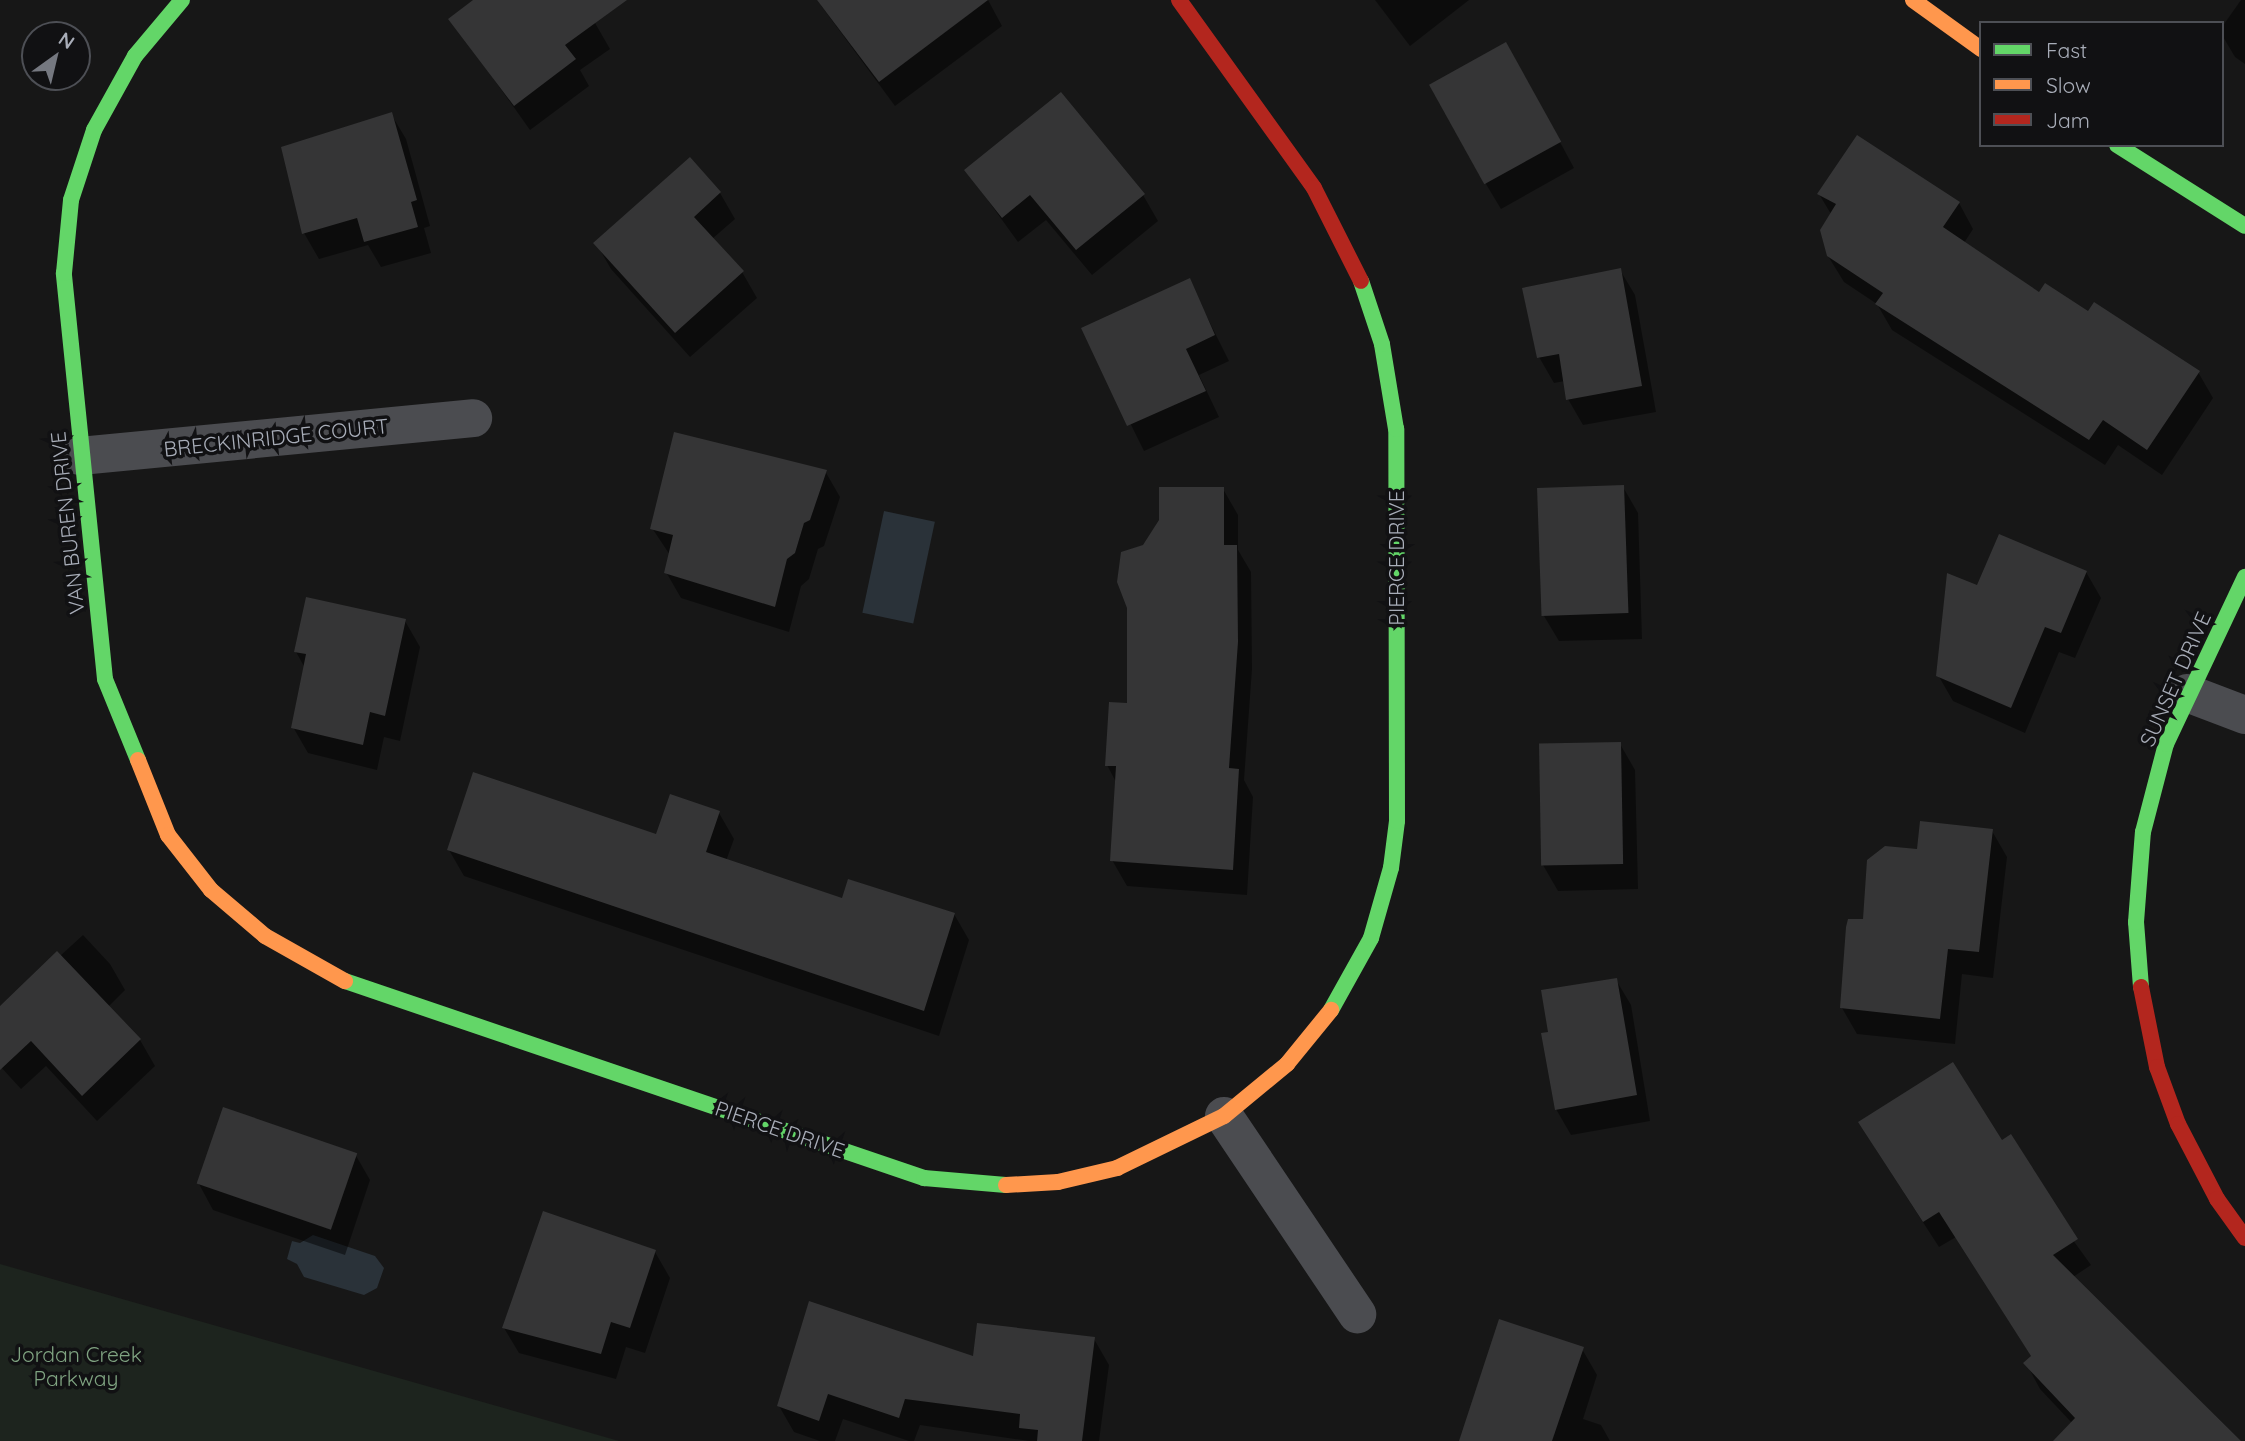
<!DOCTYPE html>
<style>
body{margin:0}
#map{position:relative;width:2245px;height:1441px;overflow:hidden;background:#171717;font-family:Quicksand,sans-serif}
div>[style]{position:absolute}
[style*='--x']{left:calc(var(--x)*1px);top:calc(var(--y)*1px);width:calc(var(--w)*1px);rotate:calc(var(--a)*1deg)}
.green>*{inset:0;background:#1d241e}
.water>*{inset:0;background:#2a3239;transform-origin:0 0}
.shadow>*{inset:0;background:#0007}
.building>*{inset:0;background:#353536;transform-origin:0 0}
.street>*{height:38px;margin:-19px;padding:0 19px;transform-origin:19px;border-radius:19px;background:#4b4c50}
.fast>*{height:16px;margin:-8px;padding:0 8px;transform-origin:8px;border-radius:8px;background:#63d668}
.slow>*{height:16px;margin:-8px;padding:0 8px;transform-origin:8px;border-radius:8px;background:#ff974d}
.jam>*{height:16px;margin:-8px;padding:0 8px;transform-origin:8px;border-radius:8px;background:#b3261e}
span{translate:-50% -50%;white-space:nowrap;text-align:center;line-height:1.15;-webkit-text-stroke:7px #111113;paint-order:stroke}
.street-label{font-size:21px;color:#a8adb8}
.park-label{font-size:21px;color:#7fa381}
.legend{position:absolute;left:1979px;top:21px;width:245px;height:126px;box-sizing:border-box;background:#111113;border:2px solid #4d4f55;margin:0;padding:9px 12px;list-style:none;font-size:21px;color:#a8adb8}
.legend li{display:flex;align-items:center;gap:14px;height:35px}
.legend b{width:35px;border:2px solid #4d4f55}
.north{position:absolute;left:21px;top:21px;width:70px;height:70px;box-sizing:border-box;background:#111113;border:2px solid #4d4f55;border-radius:50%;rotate:34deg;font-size:19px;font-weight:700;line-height:28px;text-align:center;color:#a8adb8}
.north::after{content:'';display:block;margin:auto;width:24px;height:32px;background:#757880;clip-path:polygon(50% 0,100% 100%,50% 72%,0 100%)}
</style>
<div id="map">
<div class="green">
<div style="clip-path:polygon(0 1264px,619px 1441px,0 1441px)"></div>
</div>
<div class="water">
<div style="left:884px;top:511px;width:52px;height:104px;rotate:12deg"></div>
<div style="clip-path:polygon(313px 1235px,375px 1256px,384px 1268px,377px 1288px,364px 1295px,304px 1277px,297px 1264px,287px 1259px,292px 1241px,300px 1243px)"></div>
</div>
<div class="shadow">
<div style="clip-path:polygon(476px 0,595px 0,595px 23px,610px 49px,580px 70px,589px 86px,530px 130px,451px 19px)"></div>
<div style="clip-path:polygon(817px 0,988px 0,1002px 26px,895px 106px)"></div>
<div style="clip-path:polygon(1375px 0,1469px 0,1410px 46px)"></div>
<div style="clip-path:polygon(2241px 0,2245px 0,2245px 64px,2235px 57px,2222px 35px,2222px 27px)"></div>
<div style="clip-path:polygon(1521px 70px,1574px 168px,1501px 209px,1486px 184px)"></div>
<div style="clip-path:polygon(1061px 94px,1143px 195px,1158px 221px,1092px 275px,1046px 220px,1018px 242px,966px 170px)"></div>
<div style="clip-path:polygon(391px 114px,406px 139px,430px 226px,424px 228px,431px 253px,381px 267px,368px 245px,319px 259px,304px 233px)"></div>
<div style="clip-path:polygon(689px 159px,720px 193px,735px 219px,712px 239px,742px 272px,757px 298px,690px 357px,611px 269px,596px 243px)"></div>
<div style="clip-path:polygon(1819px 194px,1959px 203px,1973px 229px,1964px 243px,2040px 294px,2088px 314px,2198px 372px,2213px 398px,2162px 475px,2118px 445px,2105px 465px,1892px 330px,1877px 304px,1844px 282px,1828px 256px,1831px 214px)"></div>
<div style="clip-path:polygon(1620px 270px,1635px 295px,1656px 412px,1583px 425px,1568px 399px,1565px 381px,1554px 383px,1539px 357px)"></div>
<div style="clip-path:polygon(1189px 281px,1229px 361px,1199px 375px,1219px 417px,1144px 451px,1083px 328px)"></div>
<div style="clip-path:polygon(825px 471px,840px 497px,824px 546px,818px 549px,809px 579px,801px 586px,789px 632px,681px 598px,666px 572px,670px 555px,652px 528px)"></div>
<div style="clip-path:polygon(1623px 487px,1638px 513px,1642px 639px,1559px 641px,1544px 616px)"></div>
<div style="clip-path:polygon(1223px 489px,1238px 515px,1238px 550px,1251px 572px,1252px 669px,1244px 780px,1253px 797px,1247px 895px,1127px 886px,1112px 860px,1116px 782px,1107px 765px,1129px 705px,1144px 546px)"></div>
<div style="clip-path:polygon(2086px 572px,2101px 598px,2075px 658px,2059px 652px,2025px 733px,1953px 701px,1938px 675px,1978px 588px)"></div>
<div style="clip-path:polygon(405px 621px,420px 647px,400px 741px,384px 737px,377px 770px,308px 753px,293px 727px,305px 668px,296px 652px)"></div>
<div style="clip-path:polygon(1620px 744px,1635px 770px,1638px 889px,1558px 891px,1543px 865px)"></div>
<div style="clip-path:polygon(719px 813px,734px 839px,726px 861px,843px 901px,954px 914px,969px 940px,939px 1036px,464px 876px,449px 850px,658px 836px)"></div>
<div style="clip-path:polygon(1992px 831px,2007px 857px,1993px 978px,1962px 974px,1955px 1044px,1857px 1034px,1842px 1008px,1864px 921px,1919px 851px)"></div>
<div style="clip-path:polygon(83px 935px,110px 964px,125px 990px,108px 1007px,140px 1040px,155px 1066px,97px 1121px,46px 1066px,21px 1089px,0 1066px,0 1011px)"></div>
<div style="clip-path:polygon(1616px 980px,1631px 1005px,1650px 1121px,1571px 1135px,1556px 1109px,1550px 1034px)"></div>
<div style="clip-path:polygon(2002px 1142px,2091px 1265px,2073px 1277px,2230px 1441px,2056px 1441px,2072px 1423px,2040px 1389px,2026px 1363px,2032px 1357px,1956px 1237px,1939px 1247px,1875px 1148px)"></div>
<div style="clip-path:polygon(355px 1154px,370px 1180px,345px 1255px,213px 1210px,199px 1184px)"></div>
<div style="clip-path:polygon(655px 1252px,670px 1278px,645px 1353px,626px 1347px,616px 1379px,519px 1353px,504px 1328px)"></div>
<div style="clip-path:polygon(1094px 1339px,1109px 1365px,1099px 1441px,1029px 1441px,920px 1425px,914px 1441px,909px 1441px,843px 1419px,835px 1441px,820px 1441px,794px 1432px,779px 1406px,974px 1358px)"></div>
<div style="clip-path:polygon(1582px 1349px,1597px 1375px,1583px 1419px,1601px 1425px,1610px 1441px,1466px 1441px)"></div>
</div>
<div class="building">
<div style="clip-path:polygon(473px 0,627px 0,565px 45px,576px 59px,514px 106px,448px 19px)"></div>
<div style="clip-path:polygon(817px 0,988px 0,879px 82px)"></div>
<div style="left:1506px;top:42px;width:114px;height:88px;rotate:61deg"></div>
<div style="clip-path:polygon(1061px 92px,1145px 194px,1076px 250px,1030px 195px,1002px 218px,964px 170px)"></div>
<div style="clip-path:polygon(392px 112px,417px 200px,411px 202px,418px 227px,364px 242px,357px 218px,302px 234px,281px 147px)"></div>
<div style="clip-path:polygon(1857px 135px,1960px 202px,1943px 227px,2039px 292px,2045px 283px,2088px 311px,2094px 302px,2200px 371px,2147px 450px,2103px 420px,2089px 440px,1875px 304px,1883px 293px,1827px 256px,1820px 230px,1836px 204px,1817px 194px)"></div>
<div style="clip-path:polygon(690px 157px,721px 192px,694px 217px,744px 271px,675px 333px,593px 243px)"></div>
<div style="clip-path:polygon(1621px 268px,1642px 386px,1566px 400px,1559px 354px,1537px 358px,1522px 288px)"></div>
<div style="clip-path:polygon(1190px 278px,1215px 335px,1186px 349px,1206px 391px,1127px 426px,1081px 328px)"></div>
<div style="clip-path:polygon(674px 432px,827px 470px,810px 520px,804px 523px,795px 553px,787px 559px,775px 607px,664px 573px,673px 535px,650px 529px)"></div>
<div style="left:1624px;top:485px;width:128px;height:87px;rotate:88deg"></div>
<div style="clip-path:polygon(1159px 487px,1224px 487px,1224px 545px,1237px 545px,1238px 642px,1229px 768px,1239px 769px,1233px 870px,1110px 861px,1116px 766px,1105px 766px,1109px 702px,1127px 703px,1127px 608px,1117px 582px,1121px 552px,1143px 545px,1159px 520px)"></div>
<div style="clip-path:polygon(1999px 534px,2087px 571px,2061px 633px,2045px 627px,2011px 708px,1936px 676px,1947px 573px,1977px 585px)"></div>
<div style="clip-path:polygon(306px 597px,406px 619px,385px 716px,370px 712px,363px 745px,291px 728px,306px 654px,294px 652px)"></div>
<div style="left:1621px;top:742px;width:122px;height:82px;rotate:89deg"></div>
<div style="clip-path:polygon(473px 772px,656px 834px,670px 794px,720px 811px,706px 852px,842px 898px,848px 879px,955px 913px,924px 1011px,447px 850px)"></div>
<div style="clip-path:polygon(1920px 821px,1993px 829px,1979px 952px,1948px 949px,1940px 1019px,1840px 1008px,1846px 927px,1848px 919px,1863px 919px,1867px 860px,1885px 846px,1917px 849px)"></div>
<div style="clip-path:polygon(57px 951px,141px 1039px,82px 1096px,31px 1041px,0 1070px,0 1006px)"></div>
<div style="clip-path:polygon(1617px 978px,1637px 1095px,1555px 1110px,1541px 1033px,1548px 1032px,1541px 990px)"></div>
<div style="clip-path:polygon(1953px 1062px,2002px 1140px,2011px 1134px,2078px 1239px,2053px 1255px,2241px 1441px,2053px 1441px,2075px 1418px,2023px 1363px,2031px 1356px,1939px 1212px,1923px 1222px,1858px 1122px)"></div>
<div style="left:223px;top:1107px;width:142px;height:81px;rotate:19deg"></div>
<div style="clip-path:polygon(543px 1211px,656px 1250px,630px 1328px,611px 1322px,601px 1354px,502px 1328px)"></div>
<div style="clip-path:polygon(809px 1301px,973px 1356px,977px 1323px,1095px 1337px,1082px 1441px,1037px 1441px,1038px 1430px,1019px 1428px,1020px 1414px,905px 1399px,899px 1418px,828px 1394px,819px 1421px,777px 1406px)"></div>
<div style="clip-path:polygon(1499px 1319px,1584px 1347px,1552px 1441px,1459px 1441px)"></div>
</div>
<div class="street">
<div style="--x:80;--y:456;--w:395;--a:-5.5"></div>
<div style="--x:2187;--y:693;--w:62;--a:20.8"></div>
<div style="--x:1224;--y:1116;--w:239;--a:56.1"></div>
</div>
<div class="fast">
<div style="--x:2117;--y:145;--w:151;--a:32.3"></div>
<div style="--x:138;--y:760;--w:87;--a:-112.2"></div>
<div style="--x:105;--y:679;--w:408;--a:-95.8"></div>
<div style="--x:64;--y:273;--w:73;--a:-84.5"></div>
<div style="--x:71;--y:200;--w:74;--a:-71.8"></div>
<div style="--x:94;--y:130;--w:85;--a:-61"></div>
<div style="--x:135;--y:56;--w:73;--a:-50"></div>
<div style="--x:345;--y:981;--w:612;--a:18.79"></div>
<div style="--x:924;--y:1178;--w:82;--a:4.9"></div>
<div style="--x:2141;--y:987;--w:65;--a:-94.4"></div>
<div style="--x:2136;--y:922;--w:90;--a:-85.6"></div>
<div style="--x:2143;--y:832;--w:91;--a:-75.4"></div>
<div style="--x:2166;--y:744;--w:185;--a:-64.7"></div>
<div style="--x:1331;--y:1010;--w:82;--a:-60.9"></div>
<div style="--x:1371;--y:938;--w:73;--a:-74.1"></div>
<div style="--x:1391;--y:868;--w:47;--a:-82.7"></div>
<div style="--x:1397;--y:821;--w:392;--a:-90.1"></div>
<div style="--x:1396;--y:429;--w:86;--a:-99.4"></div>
<div style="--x:1382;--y:344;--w:66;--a:-108.4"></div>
</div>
<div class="slow">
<div style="--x:1913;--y:0;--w:84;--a:35.8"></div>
<div style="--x:138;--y:760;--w:81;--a:68.2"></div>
<div style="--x:168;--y:835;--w:70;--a:52"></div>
<div style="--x:211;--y:890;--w:71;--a:40.4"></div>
<div style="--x:265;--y:936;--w:92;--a:29.4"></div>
<div style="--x:1006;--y:1185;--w:52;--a:-3.3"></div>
<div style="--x:1058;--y:1182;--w:61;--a:-13.3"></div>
<div style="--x:1117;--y:1168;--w:119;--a:-25.9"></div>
<div style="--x:1224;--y:1116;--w:82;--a:-39.5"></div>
<div style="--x:1287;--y:1064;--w:70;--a:-50.8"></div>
</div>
<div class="jam">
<div style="--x:1179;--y:0;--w:231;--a:54.3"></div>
<div style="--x:1314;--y:188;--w:104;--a:63.2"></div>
<div style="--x:2141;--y:987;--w:82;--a:78.7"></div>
<div style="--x:2157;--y:1067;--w:61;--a:69.8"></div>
<div style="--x:2178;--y:1124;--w:85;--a:62.5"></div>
<div style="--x:2217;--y:1199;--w:48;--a:54.3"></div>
</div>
<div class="street-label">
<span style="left:276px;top:437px;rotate:-6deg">BRECKINRIDGE COURT</span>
<span style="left:67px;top:523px;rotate:-96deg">VAN BUREN DRIVE</span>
<span style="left:1396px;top:558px;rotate:-90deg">PIERCE DRIVE</span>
<span style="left:2175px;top:679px;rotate:-66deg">SUNSET DRIVE</span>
<span style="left:780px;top:1129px;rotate:19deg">PIERCE DRIVE</span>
</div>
<div class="park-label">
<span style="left:76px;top:1366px">Jordan Creek<br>Parkway</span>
</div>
<ul class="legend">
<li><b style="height:9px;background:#63d668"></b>Fast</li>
<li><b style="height:9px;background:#ff974d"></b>Slow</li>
<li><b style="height:9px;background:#b3261e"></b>Jam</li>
</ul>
<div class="north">N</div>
</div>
